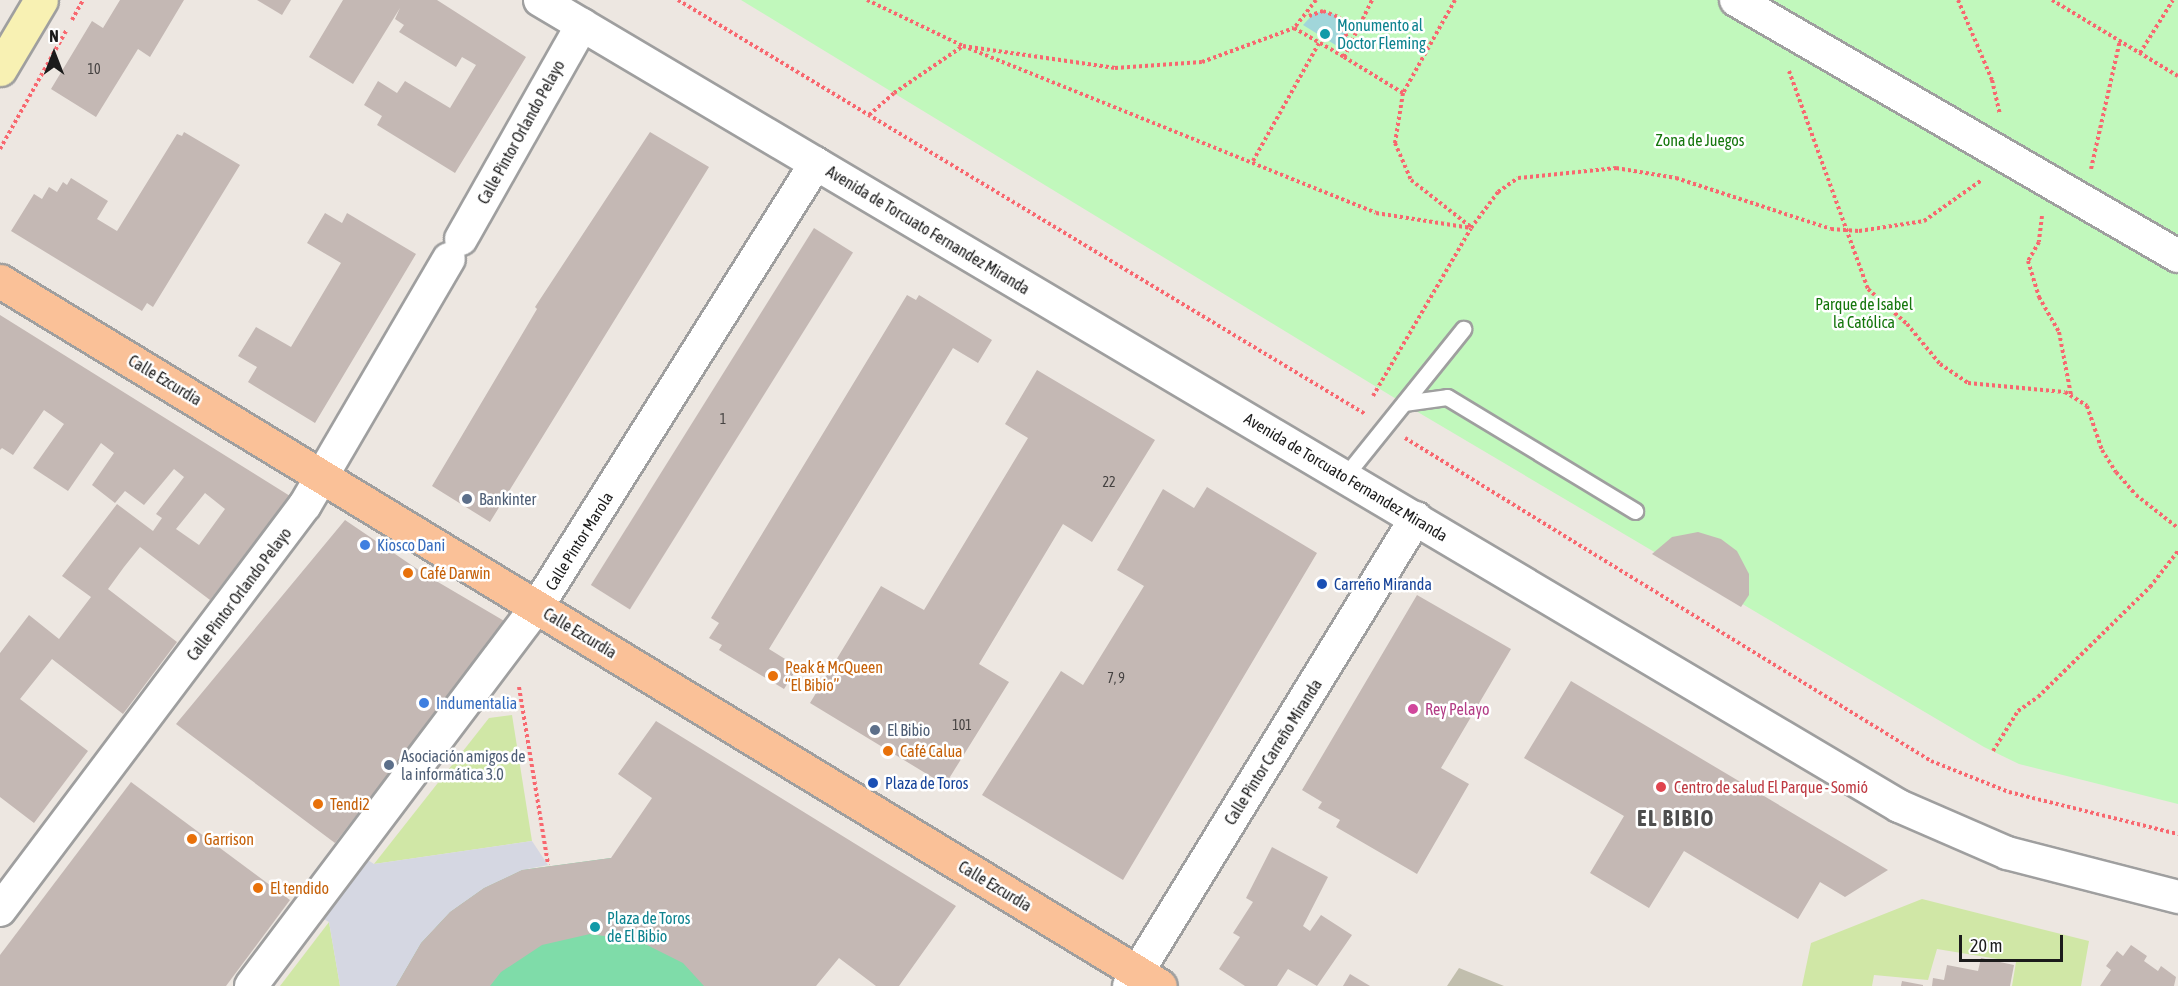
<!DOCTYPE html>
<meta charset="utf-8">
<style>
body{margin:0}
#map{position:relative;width:2178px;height:986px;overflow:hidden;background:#ede7e1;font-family:"Asap Condensed",sans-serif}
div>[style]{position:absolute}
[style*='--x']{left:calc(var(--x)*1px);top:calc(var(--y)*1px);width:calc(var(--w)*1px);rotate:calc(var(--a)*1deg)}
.construction>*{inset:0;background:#c1bead}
.grass>*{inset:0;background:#d0e7a6}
.park>*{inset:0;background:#c1f8bc}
.pitch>*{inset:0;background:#7fdca9}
.plaza>*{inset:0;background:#d5d7e2}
.water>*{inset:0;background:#a1d6da}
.building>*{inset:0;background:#c4b8b4;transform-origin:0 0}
.path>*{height:4px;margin-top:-2px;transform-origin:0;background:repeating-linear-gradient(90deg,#f8676f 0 3px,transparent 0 6px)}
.roads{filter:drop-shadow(2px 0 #9f9f9f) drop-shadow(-2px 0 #9f9f9f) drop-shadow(0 2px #9f9f9f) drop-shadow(0 -2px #9f9f9f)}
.lane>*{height:15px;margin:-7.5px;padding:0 7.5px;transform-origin:7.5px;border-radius:7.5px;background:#fff}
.street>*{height:32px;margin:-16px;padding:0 16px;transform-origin:16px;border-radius:16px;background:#fff}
.secondary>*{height:33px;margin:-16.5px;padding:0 16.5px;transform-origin:16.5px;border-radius:16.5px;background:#f8f1b3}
.primary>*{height:33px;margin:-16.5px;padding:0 16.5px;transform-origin:16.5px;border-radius:16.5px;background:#fac198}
.dots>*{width:16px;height:16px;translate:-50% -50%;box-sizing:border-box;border:3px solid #fff;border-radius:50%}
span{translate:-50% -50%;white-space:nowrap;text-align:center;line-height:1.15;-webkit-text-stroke:5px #fff;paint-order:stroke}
.number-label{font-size:14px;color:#454241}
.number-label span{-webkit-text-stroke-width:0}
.culture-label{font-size:16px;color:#0d838f}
.left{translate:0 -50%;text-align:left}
.street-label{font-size:16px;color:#1b1b1b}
.park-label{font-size:16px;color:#14760c}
.service-label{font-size:16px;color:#4e5e75}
.shop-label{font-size:16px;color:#366cbe}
.food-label{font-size:16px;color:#c56008}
.transit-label{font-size:16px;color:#164399}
.hotel-label{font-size:16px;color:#b23c85}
.health-label{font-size:16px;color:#be3a42}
.district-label{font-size:22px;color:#4e4e4e;font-weight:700;letter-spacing:1.5px}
.north{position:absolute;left:24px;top:24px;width:60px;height:60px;-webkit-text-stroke:4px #fff;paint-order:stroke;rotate:0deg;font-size:16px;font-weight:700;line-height:24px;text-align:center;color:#1b1b1b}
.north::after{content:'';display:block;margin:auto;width:21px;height:27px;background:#1b1b1b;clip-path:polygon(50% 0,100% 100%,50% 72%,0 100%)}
.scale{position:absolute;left:1959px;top:935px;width:104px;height:27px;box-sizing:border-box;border:3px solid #1b1b1b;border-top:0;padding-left:8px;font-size:18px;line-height:21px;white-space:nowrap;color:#1b1b1b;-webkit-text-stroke:4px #fff;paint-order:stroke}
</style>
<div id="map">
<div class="construction">
<div style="clip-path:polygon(1459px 968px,1504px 986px,1447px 986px)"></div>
</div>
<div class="grass">
<div style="clip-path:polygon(512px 715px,532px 841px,374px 864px,489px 718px)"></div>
<div style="clip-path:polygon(1922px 899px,2089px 941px,2081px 986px,2012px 986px,2016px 962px,1937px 949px,1928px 980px,1874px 975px,1872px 986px,1802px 986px,1811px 943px)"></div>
<div style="clip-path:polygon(329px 922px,340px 986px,280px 986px)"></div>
</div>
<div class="park">
<div style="clip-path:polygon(741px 0,2178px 0,2178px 804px,2019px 764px,1984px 747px,1416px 411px)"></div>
</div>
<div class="pitch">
<div style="clip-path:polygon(611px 858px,794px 986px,396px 986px,421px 943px,450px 912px,484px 888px,522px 870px)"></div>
</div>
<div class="plaza">
<div style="clip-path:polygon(532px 841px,548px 865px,522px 870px,484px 888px,450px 912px,421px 943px,396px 986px,340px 986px,329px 922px,308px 910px,354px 851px,374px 864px)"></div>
</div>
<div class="water">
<div style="clip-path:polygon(1315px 12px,1332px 13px,1345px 23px,1348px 40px,1342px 49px,1303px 25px)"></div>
</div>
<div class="building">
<div style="clip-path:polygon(120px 0,184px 0,150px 57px,138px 49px,96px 117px,51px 89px,92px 21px,103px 28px)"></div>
<div style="clip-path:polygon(257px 0,291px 0,282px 15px)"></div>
<div style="clip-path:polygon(343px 0,437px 0,526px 57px,455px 173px,377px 125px,382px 116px,364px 105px,378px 81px,397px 93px,405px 81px,450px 108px,476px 65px,462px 57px,456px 67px,399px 32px,404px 25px,395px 19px,400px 8px,353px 84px,309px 57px)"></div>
<div style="clip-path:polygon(184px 132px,240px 165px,153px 307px,147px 303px,142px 311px,11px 231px,34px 194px,42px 199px,49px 187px,57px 192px,63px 182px,67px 185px,71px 178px,108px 201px,97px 219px,117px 231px,177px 134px,182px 136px)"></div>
<div style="clip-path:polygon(650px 132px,709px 167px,490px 522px,432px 486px,537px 309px,535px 307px)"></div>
<div style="clip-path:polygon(325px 213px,342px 223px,347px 213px,416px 254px,315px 423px,248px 382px,257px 367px,238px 356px,256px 327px,291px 347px,341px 263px,307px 243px)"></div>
<div style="left:814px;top:228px;width:46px;height:421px;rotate:32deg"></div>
<div style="clip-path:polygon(907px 295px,916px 300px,919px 295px,992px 340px,978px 363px,953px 348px,769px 649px,798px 667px,784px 689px,719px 650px,722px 645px,709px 638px,719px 623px,711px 618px)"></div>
<div style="clip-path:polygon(evenodd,0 315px,290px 496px,210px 600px,140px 547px,124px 567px,108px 589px,177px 642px,123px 714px,52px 659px,20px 699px,88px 751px,34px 823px,0 797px,0 653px,29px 615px,59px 639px,91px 597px,62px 576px,117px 504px,153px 531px,162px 518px,156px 514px,184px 477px,174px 469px,144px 505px,125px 491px,115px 503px,92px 485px,114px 453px,101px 443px,68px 491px,33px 468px,64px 424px,44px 410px,13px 455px,2px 448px,0 450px,0 315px,205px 493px,225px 509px,199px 545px,176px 529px,205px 493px)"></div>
<div style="clip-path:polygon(1037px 370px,1155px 440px,1092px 542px,1063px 524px,979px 664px,1009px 682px,945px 785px,810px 703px,881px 586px,924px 610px,1028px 438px,1005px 424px)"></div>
<div style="clip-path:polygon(1207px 487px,1317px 553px,1123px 880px,982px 795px,1061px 671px,1083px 685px,1144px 586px,1117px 570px,1163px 489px,1194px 508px)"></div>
<div style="clip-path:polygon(345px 520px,426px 575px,506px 622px,335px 843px,176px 724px)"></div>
<div style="clip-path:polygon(1698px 532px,1721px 539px,1737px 551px,1749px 574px,1749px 595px,1741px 607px,1652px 554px,1672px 537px)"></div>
<div style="clip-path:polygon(1417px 595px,1511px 649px,1441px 768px,1469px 784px,1417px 874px,1336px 827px,1340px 820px,1318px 808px,1322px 802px,1302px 790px)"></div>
<div style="clip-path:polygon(1571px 681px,1888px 870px,1845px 897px,1820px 882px,1798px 919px,1684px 851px,1649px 908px,1590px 873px,1624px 816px,1524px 758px)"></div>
<div style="clip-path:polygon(656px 721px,956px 906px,899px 986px,876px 986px,839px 958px,816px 986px,704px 986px,683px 963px,639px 941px,590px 934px,542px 945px,501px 972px,490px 986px,396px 986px,421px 943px,450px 912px,484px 888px,522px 870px,611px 858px,652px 798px,618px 774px)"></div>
<div style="clip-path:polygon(131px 782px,290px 900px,226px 986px,0 986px,0 955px)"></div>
<div style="clip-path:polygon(1272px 847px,1328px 877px,1303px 926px,1310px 931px,1321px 915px,1352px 935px,1317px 986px,1288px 969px,1277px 986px,1245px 986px,1219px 969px,1240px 937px,1233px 933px,1253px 902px,1246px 898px)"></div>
<div style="clip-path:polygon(2131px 945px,2147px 956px,2144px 961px,2158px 971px,2161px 966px,2176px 977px,2174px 986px,2100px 986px,2111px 970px,2106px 966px,2117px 951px,2123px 956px)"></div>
<div style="clip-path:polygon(1981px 958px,2014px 965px,2010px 986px,1932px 986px,1933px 978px,1944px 980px,1947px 965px,1978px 971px)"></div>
<div style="clip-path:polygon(1350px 974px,1370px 986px,1343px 986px)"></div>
<div style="clip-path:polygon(1902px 981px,1923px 985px,1923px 986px,1901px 986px)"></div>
</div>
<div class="path">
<div style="--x:678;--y:0;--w:802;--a:31.07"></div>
<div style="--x:867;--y:0;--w:106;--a:25.6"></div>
<div style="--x:963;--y:46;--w:445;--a:22"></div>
<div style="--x:1376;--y:213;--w:96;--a:9"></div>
<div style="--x:1316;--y:0;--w:36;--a:128"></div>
<div style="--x:1294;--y:28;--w:58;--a:30.1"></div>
<div style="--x:1344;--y:57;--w:64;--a:-63.8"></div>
<div style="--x:1455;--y:0;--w:107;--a:119.2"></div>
<div style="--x:1403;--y:93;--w:51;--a:99.1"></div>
<div style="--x:1395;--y:143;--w:40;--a:66.6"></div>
<div style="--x:1411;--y:180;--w:76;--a:38.1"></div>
<div style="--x:1958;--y:0;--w:87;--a:67"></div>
<div style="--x:1992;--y:80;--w:35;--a:77"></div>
<div style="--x:2052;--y:0;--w:147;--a:31.1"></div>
<div style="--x:1309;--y:16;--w:15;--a:-20"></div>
<div style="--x:1323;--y:11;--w:17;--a:21"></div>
<div style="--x:1339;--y:17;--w:25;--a:69"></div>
<div style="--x:72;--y:20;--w:23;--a:-61"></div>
<div style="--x:2140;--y:53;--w:62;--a:-58.1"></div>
<div style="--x:1344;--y:57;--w:69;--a:31.4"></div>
<div style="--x:1789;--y:71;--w:232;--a:70.1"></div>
<div style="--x:1868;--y:289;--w:52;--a:41.9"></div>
<div style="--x:1907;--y:324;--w:52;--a:50.5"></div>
<div style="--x:1940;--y:364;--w:34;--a:34"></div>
<div style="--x:1968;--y:383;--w:97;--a:5.3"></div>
<div style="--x:2065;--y:392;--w:26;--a:32"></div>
<div style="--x:2087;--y:406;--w:46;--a:71.2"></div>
<div style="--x:2102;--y:450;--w:26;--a:58"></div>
<div style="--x:2116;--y:472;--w:30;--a:49"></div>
<div style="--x:2136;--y:495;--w:53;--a:38.2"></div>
<div style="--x:869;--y:115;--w:33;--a:-41"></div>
<div style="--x:894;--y:93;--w:83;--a:-34.3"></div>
<div style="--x:963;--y:46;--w:154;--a:8.2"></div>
<div style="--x:1115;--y:68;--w:87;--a:-3.9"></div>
<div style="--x:1202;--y:62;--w:98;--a:-20.3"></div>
<div style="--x:0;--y:149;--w:137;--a:-60.8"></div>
<div style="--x:1253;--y:161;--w:135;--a:-60.8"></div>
<div style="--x:2091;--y:169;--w:132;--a:-77.3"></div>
<div style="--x:2042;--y:216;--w:26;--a:97"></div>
<div style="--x:2039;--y:242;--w:22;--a:120"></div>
<div style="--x:2028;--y:261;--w:38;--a:73"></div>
<div style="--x:2039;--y:297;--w:40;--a:60.3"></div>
<div style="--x:2059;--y:332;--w:64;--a:79.2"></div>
<div style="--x:1373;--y:396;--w:194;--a:-59.7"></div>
<div style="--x:1471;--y:228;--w:45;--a:-53.1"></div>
<div style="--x:1498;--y:192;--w:24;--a:-35"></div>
<div style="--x:1518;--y:178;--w:99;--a:-5.8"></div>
<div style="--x:1616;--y:168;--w:61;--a:9.5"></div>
<div style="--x:1676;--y:178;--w:163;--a:18.2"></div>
<div style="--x:1831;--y:229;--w:28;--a:4"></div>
<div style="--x:1859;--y:231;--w:66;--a:-8.7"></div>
<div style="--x:1924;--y:221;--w:71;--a:-35.3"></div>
<div style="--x:1405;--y:438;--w:617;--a:31.55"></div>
<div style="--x:1931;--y:761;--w:84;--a:21.7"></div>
<div style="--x:2009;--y:792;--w:174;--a:14"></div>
<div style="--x:519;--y:687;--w:180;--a:80.7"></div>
<div style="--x:1993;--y:751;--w:47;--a:-58"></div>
<div style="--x:2018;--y:711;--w:24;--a:-35"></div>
<div style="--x:2038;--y:697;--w:157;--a:-44.5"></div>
<div style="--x:2150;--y:587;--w:46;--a:-52.1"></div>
</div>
<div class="roads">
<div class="lane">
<div style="--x:1404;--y:403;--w:43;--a:-7.9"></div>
<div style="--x:1447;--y:397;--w:220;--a:31.2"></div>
<div style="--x:1345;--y:476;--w:189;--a:-51.2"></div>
</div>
<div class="street">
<div style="--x:540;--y:0;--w:1580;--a:30.67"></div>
<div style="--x:1899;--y:806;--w:118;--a:23.5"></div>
<div style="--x:2007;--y:853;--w:177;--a:14.4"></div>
<div style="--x:1736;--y:0;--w:511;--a:30.08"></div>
<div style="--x:461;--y:239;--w:246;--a:-60.5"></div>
<div style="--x:0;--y:910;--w:507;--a:-53.02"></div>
<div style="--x:305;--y:505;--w:285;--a:-59.7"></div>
<div style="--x:251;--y:986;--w:475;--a:-53"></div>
<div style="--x:537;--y:607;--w:524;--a:-57.86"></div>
<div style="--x:1129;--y:986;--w:549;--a:-58.48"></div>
</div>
<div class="secondary">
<div style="--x:0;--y:69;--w:80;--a:-59.3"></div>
</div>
<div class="primary">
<div style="--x:0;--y:281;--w:1357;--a:31.29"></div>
</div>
</div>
<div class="dots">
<div style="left:1325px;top:34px;background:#0f9aa8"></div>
<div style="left:467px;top:499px;background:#5c6f8a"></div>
<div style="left:365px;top:545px;background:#3f7fe0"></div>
<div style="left:408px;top:573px;background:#e8710a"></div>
<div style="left:1322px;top:584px;background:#1a4fb4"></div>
<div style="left:773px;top:676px;background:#e8710a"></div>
<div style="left:424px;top:703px;background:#3f7fe0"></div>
<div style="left:1413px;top:709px;background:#d1479c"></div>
<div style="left:875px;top:730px;background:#5c6f8a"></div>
<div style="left:888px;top:751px;background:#e8710a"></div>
<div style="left:389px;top:765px;background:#5c6f8a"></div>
<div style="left:873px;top:783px;background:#1a4fb4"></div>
<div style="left:1661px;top:787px;background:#e0444e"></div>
<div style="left:318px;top:804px;background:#e8710a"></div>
<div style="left:192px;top:839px;background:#e8710a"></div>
<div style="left:258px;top:888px;background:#e8710a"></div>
<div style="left:595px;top:927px;background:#0f9aa8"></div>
</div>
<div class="number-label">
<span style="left:94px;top:69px">10</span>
<span style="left:723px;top:419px">1</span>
<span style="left:1109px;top:482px">22</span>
<span style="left:1116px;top:678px">7, 9</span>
<span style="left:962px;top:725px">101</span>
</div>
<div class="culture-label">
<span class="left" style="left:1337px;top:34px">Monumento al<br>Doctor Fleming</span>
<span class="left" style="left:607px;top:927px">Plaza de Toros<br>de El Bibio</span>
</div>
<div class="street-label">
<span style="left:521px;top:132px;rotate:-61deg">Calle Pintor Orlando Pelayo</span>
<span style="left:928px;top:230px;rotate:31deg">Avenida de Torcuato Fernandez Miranda</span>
<span style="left:165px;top:380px;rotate:31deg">Calle Ezcurdia</span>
<span style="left:1346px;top:477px;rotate:31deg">Avenida de Torcuato Fernandez Miranda</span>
<span style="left:579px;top:541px;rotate:-58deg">Calle Pintor Marola</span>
<span style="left:239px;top:594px;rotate:-53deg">Calle Pintor Orlando Pelayo</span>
<span style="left:580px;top:633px;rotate:31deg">Calle Ezcurdia</span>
<span style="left:1273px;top:752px;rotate:-58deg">Calle Pintor Carreño Miranda</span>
<span style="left:995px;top:886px;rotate:31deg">Calle Ezcurdia</span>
</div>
<div class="park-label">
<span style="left:1700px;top:140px">Zona de Juegos</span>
<span style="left:1864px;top:313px">Parque de Isabel<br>la Católica</span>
</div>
<div class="service-label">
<span class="left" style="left:479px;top:499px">Bankinter</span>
<span class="left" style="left:887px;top:730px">El Bibio</span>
<span class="left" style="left:401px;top:765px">Asociación amigos de<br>la informática 3.0</span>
</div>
<div class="shop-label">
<span class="left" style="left:377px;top:545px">Kiosco Dani</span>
<span class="left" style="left:436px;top:703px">Indumentalia</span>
</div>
<div class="food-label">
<span class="left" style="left:420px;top:573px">Café Darwin</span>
<span class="left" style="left:785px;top:676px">Peak &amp; McQueen<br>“El Bibio”</span>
<span class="left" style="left:900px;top:751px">Café Calua</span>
<span class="left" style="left:330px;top:804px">Tendi2</span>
<span class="left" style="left:204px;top:839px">Garrison</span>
<span class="left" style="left:270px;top:888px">El tendido</span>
</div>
<div class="transit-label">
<span class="left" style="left:1334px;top:584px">Carreño Miranda</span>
<span class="left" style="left:885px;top:783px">Plaza de Toros</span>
</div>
<div class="hotel-label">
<span class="left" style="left:1425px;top:709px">Rey Pelayo</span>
</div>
<div class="health-label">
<span class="left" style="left:1674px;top:787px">Centro de salud El Parque - Somió</span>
</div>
<div class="district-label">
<span style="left:1676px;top:819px">EL BIBIO</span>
</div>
<div class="north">N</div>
<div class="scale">20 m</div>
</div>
